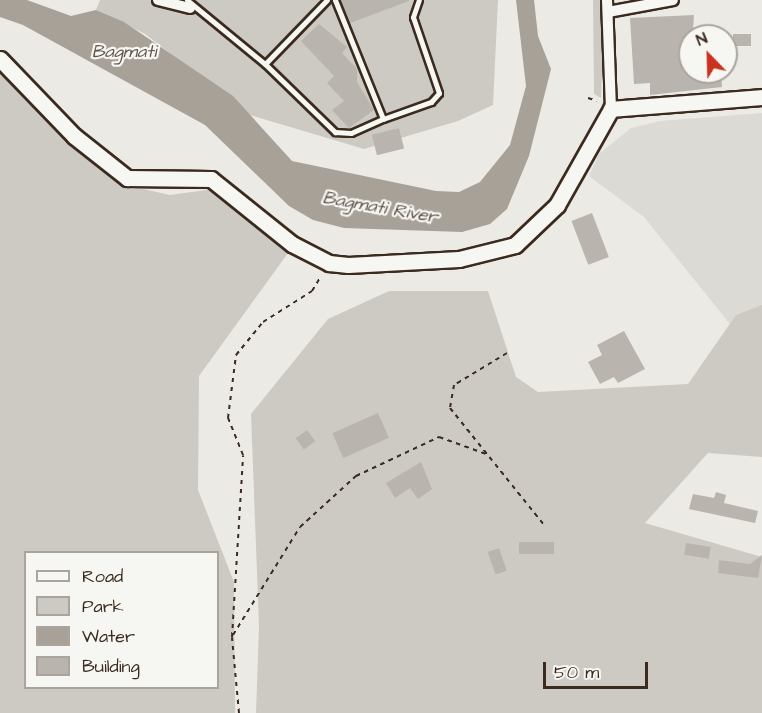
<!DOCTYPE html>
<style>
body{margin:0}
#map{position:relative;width:762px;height:713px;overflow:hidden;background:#ebeae5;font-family:"Architects Daughter",sans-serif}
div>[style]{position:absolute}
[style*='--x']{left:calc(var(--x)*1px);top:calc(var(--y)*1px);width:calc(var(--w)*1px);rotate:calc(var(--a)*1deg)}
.built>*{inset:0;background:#dcdad4}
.green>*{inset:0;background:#cdcac4}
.water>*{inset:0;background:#a8a198}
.building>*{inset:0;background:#bab4ae;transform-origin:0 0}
.path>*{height:2px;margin-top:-1px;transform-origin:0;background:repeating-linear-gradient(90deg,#3b2a1e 0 4.5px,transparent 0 9px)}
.roads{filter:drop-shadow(2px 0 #3b2a1e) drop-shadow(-2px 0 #3b2a1e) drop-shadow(0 2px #3b2a1e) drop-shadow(0 -2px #3b2a1e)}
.lane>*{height:5px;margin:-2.5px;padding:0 2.5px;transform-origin:2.5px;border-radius:2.5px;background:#f6f6f2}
.street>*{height:10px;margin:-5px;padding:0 5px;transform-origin:5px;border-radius:5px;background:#f6f6f2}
.secondary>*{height:15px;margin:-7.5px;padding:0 7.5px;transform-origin:7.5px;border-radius:7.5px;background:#f6f6f2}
span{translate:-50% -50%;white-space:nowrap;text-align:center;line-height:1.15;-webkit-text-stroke:4.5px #f6f6f2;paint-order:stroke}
.water-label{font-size:18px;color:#615449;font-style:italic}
.legend{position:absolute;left:24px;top:551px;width:195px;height:138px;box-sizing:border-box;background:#f6f6f2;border:2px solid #aba49d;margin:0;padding:8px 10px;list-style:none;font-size:18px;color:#3b2a1e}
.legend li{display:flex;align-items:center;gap:12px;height:30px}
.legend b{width:30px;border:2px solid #aba49d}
.north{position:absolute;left:678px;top:24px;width:60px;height:60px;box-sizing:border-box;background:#f6f6f2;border:2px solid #aba49d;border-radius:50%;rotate:337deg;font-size:16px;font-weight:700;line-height:24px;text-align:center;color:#3b2a1e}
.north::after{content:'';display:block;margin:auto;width:21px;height:27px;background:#c8321e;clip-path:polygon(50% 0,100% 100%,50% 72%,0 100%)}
.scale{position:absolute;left:543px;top:662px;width:105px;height:27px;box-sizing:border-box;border:3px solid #3b2a1e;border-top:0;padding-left:8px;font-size:18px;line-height:21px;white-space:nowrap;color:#3b2a1e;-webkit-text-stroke:4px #f6f6f2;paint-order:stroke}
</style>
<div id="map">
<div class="built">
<div style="clip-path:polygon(762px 113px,762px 364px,644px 217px,589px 176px,599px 154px,631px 128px,660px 121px)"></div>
</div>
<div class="green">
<div style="clip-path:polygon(100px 0,498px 0,493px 105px,458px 121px,364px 149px,250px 115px,145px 34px,96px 10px)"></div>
<div style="clip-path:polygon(593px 0,602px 0,604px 25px,601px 98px,594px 94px)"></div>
<div style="clip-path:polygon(evenodd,0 69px,59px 133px,125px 185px,170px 195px,213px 189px,288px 253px,199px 376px,198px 490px,234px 582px,235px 713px,0 713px,0 69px,26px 552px,218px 552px,218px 688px,26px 688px,26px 552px)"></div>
<div style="clip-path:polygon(389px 291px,488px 291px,516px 377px,538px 392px,688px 384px,736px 315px,762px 305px,762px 457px,708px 453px,645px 523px,762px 557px,762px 713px,256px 713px,259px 626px,251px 414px,328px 319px)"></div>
</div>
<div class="water">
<div style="clip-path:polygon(0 0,27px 0,71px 16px,96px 10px,124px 22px,233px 96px,292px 161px,436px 191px,459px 192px,480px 182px,510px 145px,526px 86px,516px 0,534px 0,538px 36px,551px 69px,529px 156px,507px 209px,490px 224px,462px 232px,344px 228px,313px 220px,289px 206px,205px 125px,23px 25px,0 17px)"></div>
</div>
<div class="building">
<div style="clip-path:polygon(340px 0,409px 0,409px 1px,350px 23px)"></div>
<div style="clip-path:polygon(694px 15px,690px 72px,721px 72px,722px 87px,650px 95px,650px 83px,634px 84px,630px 18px)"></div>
<div style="clip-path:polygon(319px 24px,347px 47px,342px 53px,357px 69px,357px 82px,374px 110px,349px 128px,332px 110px,344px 101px,327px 83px,334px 76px,301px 41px)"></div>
<div style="left:751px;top:34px;width:12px;height:18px;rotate:90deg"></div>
<div style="left:399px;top:128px;width:21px;height:28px;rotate:76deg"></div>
<div style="left:592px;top:213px;width:47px;height:22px;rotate:69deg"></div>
<div style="clip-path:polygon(624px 331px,645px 369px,618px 383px,614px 377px,600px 384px,588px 362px,602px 355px,597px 345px)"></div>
<div style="left:378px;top:413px;width:27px;height:50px;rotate:66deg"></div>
<div style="left:307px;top:430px;width:14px;height:14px;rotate:54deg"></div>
<div style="clip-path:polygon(421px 462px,432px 489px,418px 499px,410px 488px,395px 498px,386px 483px)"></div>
<div style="clip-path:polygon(716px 492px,726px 495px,724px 503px,758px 511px,755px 523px,689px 509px,693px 494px,714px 498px)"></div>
<div style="left:554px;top:542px;width:12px;height:35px;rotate:90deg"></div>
<div style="left:686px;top:543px;width:25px;height:12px;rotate:9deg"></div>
<div style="left:499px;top:548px;width:24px;height:12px;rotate:71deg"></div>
<div style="clip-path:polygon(762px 555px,758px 578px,718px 573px,719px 560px,750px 564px)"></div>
</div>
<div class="path">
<div style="--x:588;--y:98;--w:9;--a:18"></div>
<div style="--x:507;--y:353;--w:62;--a:148.9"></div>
<div style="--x:454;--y:385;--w:23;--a:100"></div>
<div style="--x:450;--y:408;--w:151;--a:51.2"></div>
<div style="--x:233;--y:635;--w:127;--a:-58.2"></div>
<div style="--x:300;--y:527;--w:76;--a:-42.3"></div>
<div style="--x:356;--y:476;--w:92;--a:-25.2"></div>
<div style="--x:439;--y:437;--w:53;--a:19.8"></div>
<div style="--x:239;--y:713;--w:76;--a:-95.3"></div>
<div style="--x:232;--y:637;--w:182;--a:-86.5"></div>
<div style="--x:243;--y:455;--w:40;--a:-112"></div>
<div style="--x:228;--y:418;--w:64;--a:-82.8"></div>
<div style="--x:236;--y:355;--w:43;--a:-50.7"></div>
<div style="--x:263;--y:322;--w:58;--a:-32.3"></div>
<div style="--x:312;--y:291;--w:17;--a:-59"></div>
</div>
<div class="roads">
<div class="lane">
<div style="--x:187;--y:0;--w:101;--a:39.4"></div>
<div style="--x:265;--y:64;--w:89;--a:-45.9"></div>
<div style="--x:335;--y:0;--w:128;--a:68"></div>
<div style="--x:383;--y:119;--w:51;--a:-19.5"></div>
<div style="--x:431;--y:102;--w:12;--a:-48"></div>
<div style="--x:439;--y:93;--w:80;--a:-108.9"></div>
<div style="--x:413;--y:17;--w:18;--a:-71"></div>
<div style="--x:265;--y:64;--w:98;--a:44.2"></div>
<div style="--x:335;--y:132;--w:16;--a:4"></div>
<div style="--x:351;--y:133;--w:35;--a:-24"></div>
</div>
<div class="street">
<div style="--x:158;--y:0;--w:33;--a:14"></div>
<div style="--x:607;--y:0;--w:109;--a:87.9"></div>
<div style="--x:608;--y:12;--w:66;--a:-10.5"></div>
</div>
<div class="secondary">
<div style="--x:0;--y:59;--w:107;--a:46.1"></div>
<div style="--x:74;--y:136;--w:68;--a:38.4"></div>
<div style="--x:127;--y:178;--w:84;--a:0.7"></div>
<div style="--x:211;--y:179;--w:104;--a:38.7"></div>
<div style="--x:292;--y:244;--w:42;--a:27.2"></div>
<div style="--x:329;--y:263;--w:19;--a:6"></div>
<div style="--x:348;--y:265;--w:111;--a:-3.1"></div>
<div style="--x:459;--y:259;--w:58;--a:-14"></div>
<div style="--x:515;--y:245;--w:58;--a:-43.6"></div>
<div style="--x:557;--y:205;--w:110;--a:-60.6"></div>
<div style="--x:611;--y:109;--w:151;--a:-4.5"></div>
</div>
</div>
<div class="water-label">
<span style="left:124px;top:52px">Bagmati</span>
<span style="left:380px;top:208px;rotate:10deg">Bagmati River</span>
</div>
<ul class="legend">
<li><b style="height:8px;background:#f6f6f2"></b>Road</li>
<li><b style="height:16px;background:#cdcac4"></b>Park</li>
<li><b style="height:16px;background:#a8a198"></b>Water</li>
<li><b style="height:16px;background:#bab4ae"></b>Building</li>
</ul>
<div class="north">N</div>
<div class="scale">50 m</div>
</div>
